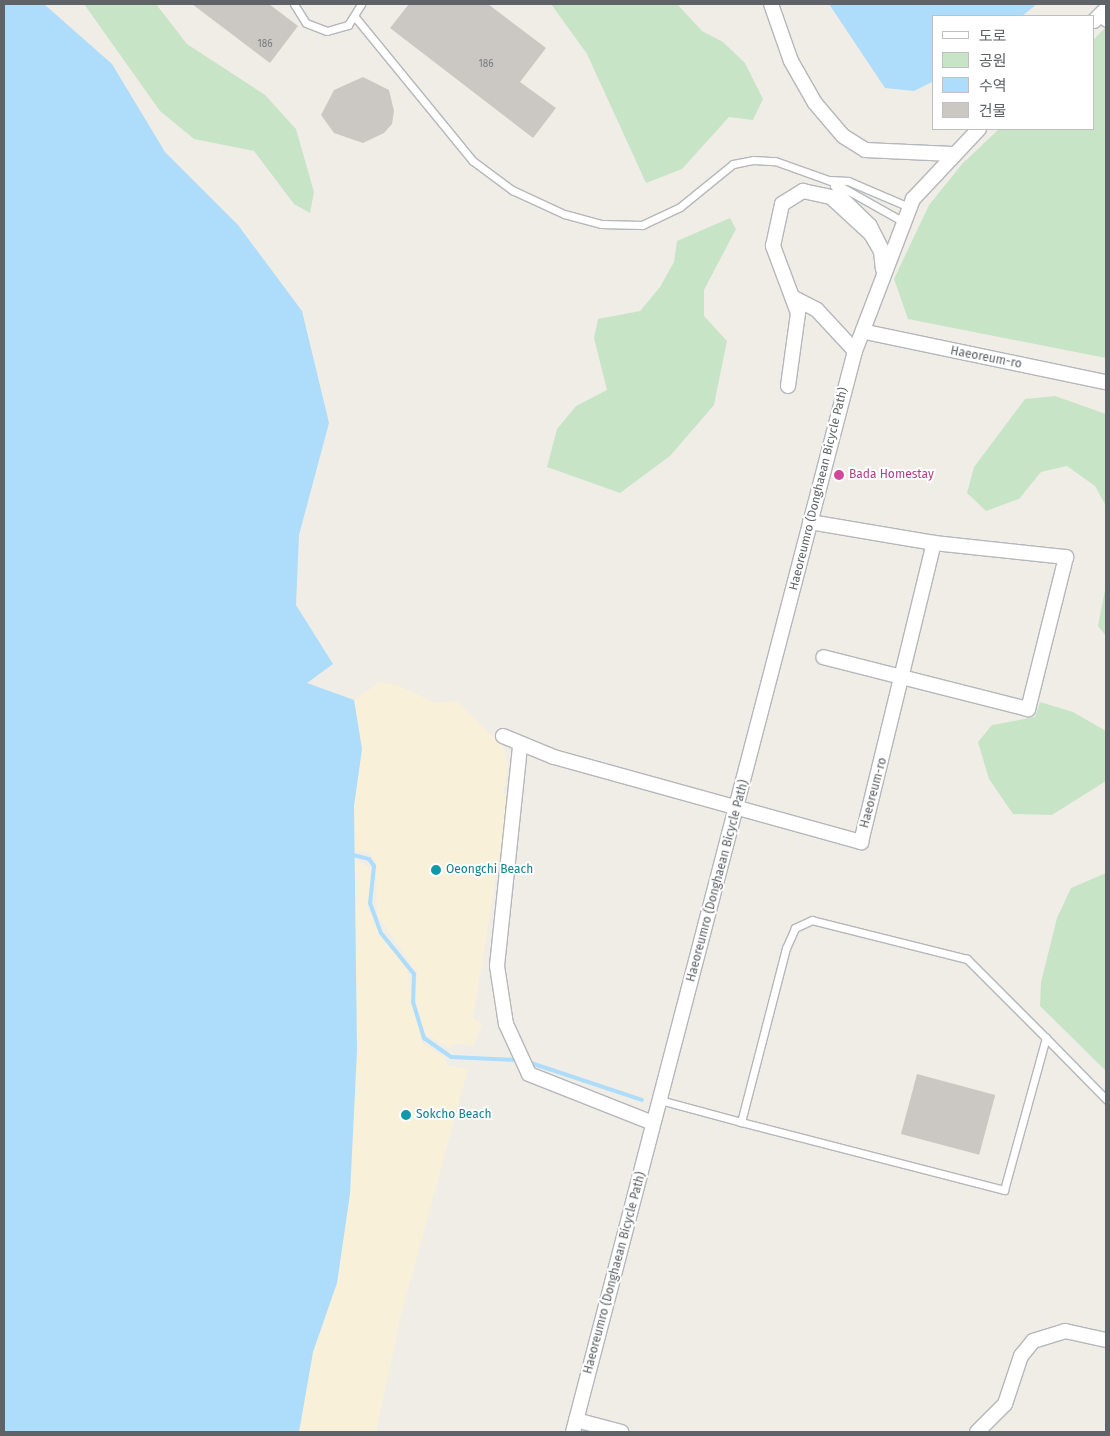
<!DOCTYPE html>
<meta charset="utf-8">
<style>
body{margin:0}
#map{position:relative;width:1110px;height:1436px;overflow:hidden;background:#f0ede7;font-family:"Fira Sans","Noto Sans KR",sans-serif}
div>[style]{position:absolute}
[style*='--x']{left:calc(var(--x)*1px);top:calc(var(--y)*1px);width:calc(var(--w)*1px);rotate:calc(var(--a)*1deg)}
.green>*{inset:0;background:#c7e5c6}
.sand>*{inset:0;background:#f9f0d9}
.water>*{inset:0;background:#adddfa}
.stream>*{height:4px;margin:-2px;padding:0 2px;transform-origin:2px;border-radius:2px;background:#adddfa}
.building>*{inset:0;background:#cbc8c4;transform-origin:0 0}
.roads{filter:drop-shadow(1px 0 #b4b7bb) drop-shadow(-1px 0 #b4b7bb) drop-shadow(0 1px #b4b7bb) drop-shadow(0 -1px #b4b7bb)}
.lane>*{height:7px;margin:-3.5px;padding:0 3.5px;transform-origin:3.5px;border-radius:3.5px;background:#fff}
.street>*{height:14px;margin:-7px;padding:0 7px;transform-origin:7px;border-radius:7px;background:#fff}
.dots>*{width:14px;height:14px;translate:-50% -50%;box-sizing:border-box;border:2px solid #fff;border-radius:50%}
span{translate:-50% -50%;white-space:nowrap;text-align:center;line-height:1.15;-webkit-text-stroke:4px #fff;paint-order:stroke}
.number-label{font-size:10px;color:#7a7c7e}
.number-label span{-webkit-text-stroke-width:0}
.street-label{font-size:12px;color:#5f6266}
.hotel-label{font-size:12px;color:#b23c85}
.left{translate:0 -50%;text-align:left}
.culture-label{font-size:12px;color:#0d838f}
.frame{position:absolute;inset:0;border:5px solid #5f6266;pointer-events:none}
.legend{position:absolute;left:932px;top:15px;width:162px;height:115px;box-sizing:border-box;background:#fff;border:1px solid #bfc0c2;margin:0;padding:6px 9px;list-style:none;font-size:15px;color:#5f6266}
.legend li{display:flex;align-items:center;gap:10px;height:25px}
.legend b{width:25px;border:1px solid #bfc0c2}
</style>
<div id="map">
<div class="green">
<div style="clip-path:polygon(84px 4px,156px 4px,187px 44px,265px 95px,296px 129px,314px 192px,310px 213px,294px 204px,254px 151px,194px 139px,160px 111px)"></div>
<div style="clip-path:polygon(551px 4px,677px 4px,702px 31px,723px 42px,745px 63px,763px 99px,753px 120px,729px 117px,682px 169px,646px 183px,587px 54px)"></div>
<div style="clip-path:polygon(1106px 27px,1106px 358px,908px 319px,894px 279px,929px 205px,962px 164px,999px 129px,1094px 129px,1094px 39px)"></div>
<div style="clip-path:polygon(730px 218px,736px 229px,704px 290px,704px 316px,727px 341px,714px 405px,670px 456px,620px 493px,547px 467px,557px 429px,576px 406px,607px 390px,594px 338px,598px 319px,640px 311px,660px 287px,674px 262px,677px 241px)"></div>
<div style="clip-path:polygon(1055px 396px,1106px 414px,1106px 506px,1095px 486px,1067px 466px,1041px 472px,1019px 499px,986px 511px,967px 493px,974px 467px,1025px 399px)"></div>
<div style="clip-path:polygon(1106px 585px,1106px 636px,1098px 626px)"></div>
<div style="clip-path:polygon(1040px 702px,1073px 712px,1106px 731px,1106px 781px,1052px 815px,1013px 814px,989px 779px,978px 742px,992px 725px,1035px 717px)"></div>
<div style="clip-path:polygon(1106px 873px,1106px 1071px,1040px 1006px,1041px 982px,1057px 918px,1071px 888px)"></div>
</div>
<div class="sand">
<div style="clip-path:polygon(380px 682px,397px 685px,435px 703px,456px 701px,503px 746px,508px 767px,503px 794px,509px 795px,473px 1019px,482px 1024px,473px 1046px,456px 1043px,449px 1048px,424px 1033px,416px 1001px,417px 972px,377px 915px,376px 862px,369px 852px,354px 851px,354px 806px,362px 749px,354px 700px)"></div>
<div style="clip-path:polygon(354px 860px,371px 868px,368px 910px,406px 964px,422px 1043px,444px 1057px,448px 1066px,468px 1069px,401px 1315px,376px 1432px,299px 1432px,313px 1352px,337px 1283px,350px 1194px,357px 1050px)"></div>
</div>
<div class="water">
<div style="clip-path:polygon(4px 4px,44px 4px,112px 64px,165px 152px,238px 225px,302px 311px,329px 423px,299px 535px,296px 605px,333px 664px,307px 683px,354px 700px,362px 749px,354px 806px,357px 1050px,350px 1194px,337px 1283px,313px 1352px,299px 1432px,4px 1432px)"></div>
<div style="clip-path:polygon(829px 4px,1037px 4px,1022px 16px,934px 16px,934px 81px,914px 91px,885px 88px)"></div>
</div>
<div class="stream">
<div style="--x:353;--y:855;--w:16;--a:14"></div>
<div style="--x:369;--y:859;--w:9;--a:54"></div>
<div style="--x:374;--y:866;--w:37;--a:96"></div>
<div style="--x:370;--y:903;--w:32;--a:70"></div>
<div style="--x:381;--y:933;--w:53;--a:51.2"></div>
<div style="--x:414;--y:974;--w:28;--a:92"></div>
<div style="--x:413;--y:1002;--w:38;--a:73"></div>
<div style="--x:424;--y:1038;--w:33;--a:35"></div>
<div style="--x:451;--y:1057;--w:67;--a:2.6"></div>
<div style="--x:528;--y:1062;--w:120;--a:18.4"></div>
</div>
<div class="building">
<div style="clip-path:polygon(192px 4px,269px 4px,298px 26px,270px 63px)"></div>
<div style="clip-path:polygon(409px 4px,488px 4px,546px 48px,520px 82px,556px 108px,533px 138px,390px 28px)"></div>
<div style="clip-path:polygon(363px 77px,389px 90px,394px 111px,392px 124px,384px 133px,363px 143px,334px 133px,321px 115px,334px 90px)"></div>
<div style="left:917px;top:1074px;width:81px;height:62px;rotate:15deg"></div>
</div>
<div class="roads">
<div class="lane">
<div style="--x:294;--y:4;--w:22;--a:58"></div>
<div style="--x:306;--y:23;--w:22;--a:21"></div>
<div style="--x:327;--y:31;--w:22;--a:-16"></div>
<div style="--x:348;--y:25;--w:25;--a:-58"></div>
<div style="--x:355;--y:17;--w:186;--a:50.7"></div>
<div style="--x:473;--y:161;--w:49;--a:36.6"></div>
<div style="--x:512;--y:190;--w:57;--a:24.8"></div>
<div style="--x:564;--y:214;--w:38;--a:15"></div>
<div style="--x:601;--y:224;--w:41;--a:1.4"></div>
<div style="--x:642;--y:225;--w:42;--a:-25.3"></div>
<div style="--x:680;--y:207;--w:68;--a:-39.1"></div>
<div style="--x:733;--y:164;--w:20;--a:-11"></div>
<div style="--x:753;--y:160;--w:22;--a:3"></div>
<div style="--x:775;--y:161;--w:59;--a:19.7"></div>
<div style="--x:831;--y:181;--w:81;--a:29.4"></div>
<div style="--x:1097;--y:17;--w:11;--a:34"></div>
<div style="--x:829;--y:180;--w:19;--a:3"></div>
<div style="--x:848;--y:181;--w:66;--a:23.1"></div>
<div style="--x:834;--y:186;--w:53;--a:44.2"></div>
<div style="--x:872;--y:223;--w:34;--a:63"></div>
<div style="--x:1046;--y:1038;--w:86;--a:45.5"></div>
<div style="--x:660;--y:1100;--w:84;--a:15.2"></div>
<div style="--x:741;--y:1122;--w:272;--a:14.5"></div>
<div style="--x:1004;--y:1190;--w:158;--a:-74.6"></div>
<div style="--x:1046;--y:1038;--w:112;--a:-135"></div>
<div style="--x:967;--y:959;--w:160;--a:-165.9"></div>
<div style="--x:812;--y:920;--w:19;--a:155"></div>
<div style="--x:795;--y:928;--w:22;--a:114"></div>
<div style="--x:786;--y:948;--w:180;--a:104.5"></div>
</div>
<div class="street">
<div style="--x:771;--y:4;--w:60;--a:70.7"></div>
<div style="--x:791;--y:61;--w:48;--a:60.3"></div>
<div style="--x:815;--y:103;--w:43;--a:49.7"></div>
<div style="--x:843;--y:136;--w:26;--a:32"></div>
<div style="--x:865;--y:150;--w:87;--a:2.6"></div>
<div style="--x:1094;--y:21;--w:17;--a:-45"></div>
<div style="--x:792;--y:297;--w:28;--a:27"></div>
<div style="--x:817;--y:310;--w:56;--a:47.2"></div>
<div style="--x:866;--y:332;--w:245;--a:11.8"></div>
<div style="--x:788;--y:386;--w:74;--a:-82.2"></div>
<div style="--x:798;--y:313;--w:72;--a:-110.5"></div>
<div style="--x:773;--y:246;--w:43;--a:-77.9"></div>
<div style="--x:782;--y:204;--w:25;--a:-32"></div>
<div style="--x:803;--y:191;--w:29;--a:12"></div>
<div style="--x:831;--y:197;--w:54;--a:42.8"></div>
<div style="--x:871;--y:234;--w:20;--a:60"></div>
<div style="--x:881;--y:251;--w:18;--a:84"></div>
<div style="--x:810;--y:522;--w:126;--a:9.6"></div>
<div style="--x:934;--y:543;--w:133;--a:6.1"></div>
<div style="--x:1066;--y:557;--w:157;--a:104"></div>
<div style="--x:1028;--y:709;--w:211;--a:-165.8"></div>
<div style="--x:503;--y:736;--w:55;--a:22.4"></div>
<div style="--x:554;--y:757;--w:319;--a:15.5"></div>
<div style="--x:861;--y:842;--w:308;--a:-76.3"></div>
<div style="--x:520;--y:747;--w:220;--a:96"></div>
<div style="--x:497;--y:966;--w:59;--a:81.2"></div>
<div style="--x:506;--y:1024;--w:55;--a:65.3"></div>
<div style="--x:529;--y:1074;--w:133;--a:21.6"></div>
<div style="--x:576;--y:1420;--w:47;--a:14.9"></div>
<div style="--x:573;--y:1432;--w:1117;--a:-75.38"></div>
<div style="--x:855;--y:351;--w:163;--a:-69.1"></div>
<div style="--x:913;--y:199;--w:96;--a:-46.7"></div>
<div style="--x:977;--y:1432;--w:40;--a:-45"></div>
<div style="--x:1005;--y:1404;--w:51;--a:-71.6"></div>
<div style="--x:1021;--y:1356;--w:19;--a:-51"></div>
<div style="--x:1033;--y:1341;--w:34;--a:-17"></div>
<div style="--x:1065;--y:1331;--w:42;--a:12.4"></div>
</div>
</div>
<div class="dots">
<div style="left:839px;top:475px;background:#d1479c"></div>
<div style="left:436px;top:870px;background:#0f9aa8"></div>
<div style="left:406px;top:1115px;background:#0f9aa8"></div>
</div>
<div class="number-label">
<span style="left:265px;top:45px">186</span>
<span style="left:486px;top:65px">186</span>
</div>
<div class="street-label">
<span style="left:986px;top:358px;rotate:11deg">Haeoreum-ro</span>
<span style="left:819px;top:489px;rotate:-76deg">Haeoreumro (Donghaean Bicycle Path)</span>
<span style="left:874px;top:793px;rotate:-75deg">Haeoreum-ro</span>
<span style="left:718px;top:881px;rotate:-75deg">Haeoreumro (Donghaean Bicycle Path)</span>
<span style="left:615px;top:1273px;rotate:-75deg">Haeoreumro (Donghaean Bicycle Path)</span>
</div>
<div class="hotel-label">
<span class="left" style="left:849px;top:475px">Bada Homestay</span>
</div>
<div class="culture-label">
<span class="left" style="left:446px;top:870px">Oeongchi Beach</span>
<span class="left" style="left:416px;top:1115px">Sokcho Beach</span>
</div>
<div class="frame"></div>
<ul class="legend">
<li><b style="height:6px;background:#fff"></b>도로</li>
<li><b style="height:14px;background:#c7e5c6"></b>공원</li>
<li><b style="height:14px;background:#adddfa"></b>수역</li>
<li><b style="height:14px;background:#cbc8c4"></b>건물</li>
</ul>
</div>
